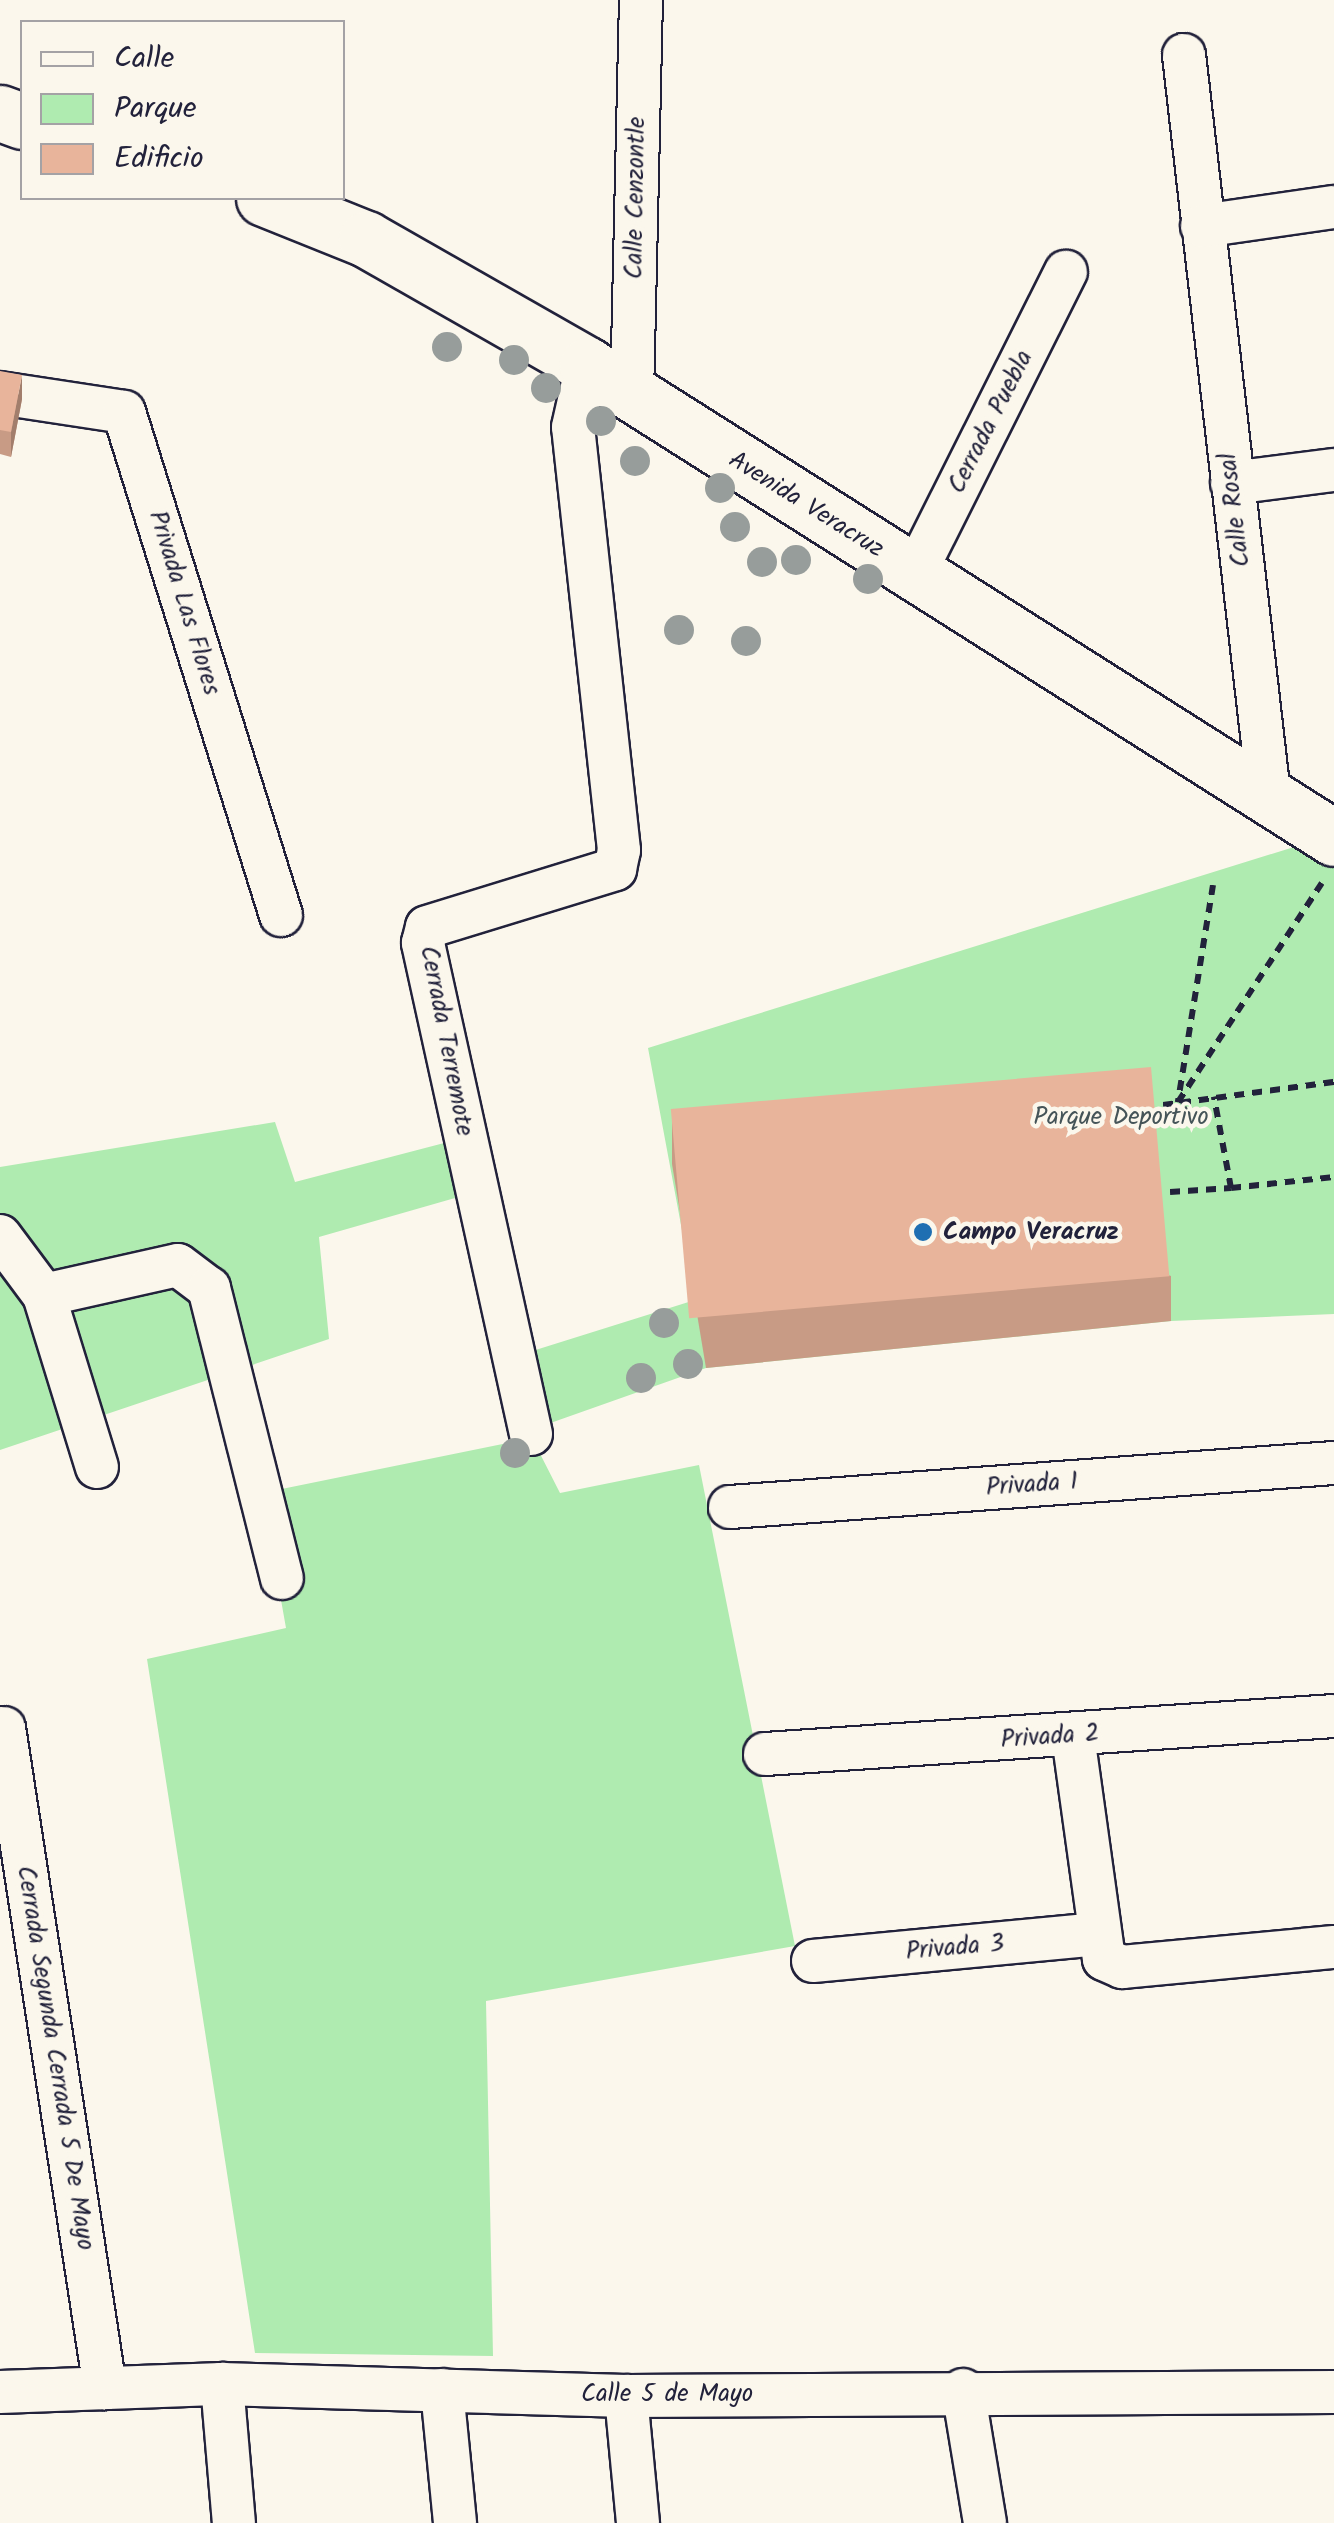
<!DOCTYPE html>
<style>
body{margin:0}
#map{position:relative;width:1334px;height:2523px;overflow:hidden;background:#fbf7ec;font-family:Kalam,sans-serif}
div>[style]{position:absolute}
[style*='--x']{left:calc(var(--x)*1px);top:calc(var(--y)*1px);width:calc(var(--w)*1px);rotate:calc(var(--a)*1deg)}
.green>*{inset:0;background:#afebb0}
.path>*{height:6px;margin-top:-3px;transform-origin:0;background:repeating-linear-gradient(90deg,#22223b 0 10px,transparent 0 18px)}
.roads{filter:drop-shadow(2px 0 #22223b) drop-shadow(-2px 0 #22223b) drop-shadow(0 2px #22223b) drop-shadow(0 -2px #22223b)}
.minor>*{height:42px;margin:-21px;padding:0 21px;transform-origin:21px;border-radius:21px;background:#fbf7ec}
.tertiary>*{height:55px;margin:-27.5px;padding:0 27.5px;transform-origin:27.5px;border-radius:27.5px;background:#fbf7ec}
.trees>*{width:30px;height:30px;margin:-15px;border-radius:50%;background:#979d9b}
.wall>*{inset:0;background:#c89b85}
.shaded-wall>*{inset:0;background:#a27e6c}
.building>*{inset:0;background:#e8b49b;transform-origin:0 0}
.dots>*{width:28px;height:28px;translate:-50% -50%;box-sizing:border-box;border:5px solid #fbf7ec;border-radius:50%}
span{translate:-50% -50%;white-space:nowrap;text-align:center;line-height:1.15;-webkit-text-stroke:9px #fbf7ec;paint-order:stroke}
.street-label{font-size:25px;color:#22223b}
.park-label{font-size:25px;color:#455458}
.poi-label{font-size:25px;color:#22223b;font-weight:700}
.left{translate:0 -50%;text-align:left}
.legend{position:absolute;left:20px;top:20px;width:325px;height:180px;box-sizing:border-box;background:#fbf7ec;border:2px solid #a4a2a5;margin:0;padding:12px 18px;list-style:none;font-size:30px;color:#22223b}
.legend li{display:flex;align-items:center;gap:20px;height:50px}
.legend b{width:50px;border:2px solid #a4a2a5}
</style>
<div id="map">
<div class="green">
<div style="clip-path:polygon(1323px 838px,1334px 845px,1334px 1314px,1171px 1321px,706px 1368px,525px 1432px,510px 1358px,695px 1300px,648px 1048px)"></div>
<div style="clip-path:polygon(275px 1122px,295px 1182px,448px 1142px,455px 1198px,319px 1237px,329px 1339px,0 1450px,0 1167px)"></div>
<div style="clip-path:polygon(532px 1438px,560px 1493px,699px 1465px,795px 1946px,486px 2001px,493px 2356px,255px 2353px,147px 1659px,286px 1628px,262px 1493px)"></div>
</div>
<div class="path">
<div style="--x:1213;--y:885;--w:220;--a:99.2"></div>
<div style="--x:1178;--y:1102;--w:262;--a:-56.7"></div>
<div style="--x:1163;--y:1105;--w:173;--a:-7.7"></div>
<div style="--x:1231;--y:1188;--w:104;--a:-6.1"></div>
<div style="--x:1170;--y:1192;--w:61;--a:-3.8"></div>
<div style="--x:1231;--y:1188;--w:93;--a:-100.6"></div>
</div>
<div class="roads">
<div class="minor">
<div style="--x:1184;--y:55;--w:745;--a:83.45"></div>
<div style="--x:1202;--y:226;--w:133;--a:-8.2"></div>
<div style="--x:0;--y:393;--w:125;--a:8.7"></div>
<div style="--x:124;--y:412;--w:527;--a:72.67"></div>
<div style="--x:632;--y:395;--w:395;--a:-88.7"></div>
<div style="--x:1232;--y:483;--w:103;--a:-7.3"></div>
<div style="--x:915;--y:573;--w:337;--a:-63.4"></div>
<div style="--x:0;--y:1236;--w:74;--a:53.3"></div>
<div style="--x:44;--y:1295;--w:180;--a:72.9"></div>
<div style="--x:44;--y:1295;--w:137;--a:-12.6"></div>
<div style="--x:178;--y:1265;--w:39;--a:37"></div>
<div style="--x:209;--y:1288;--w:299;--a:75.9"></div>
<div style="--x:531;--y:1434;--w:503;--a:-102.41"></div>
<div style="--x:423;--y:943;--w:16;--a:-76"></div>
<div style="--x:427;--y:927;--w:197;--a:-17.1"></div>
<div style="--x:615;--y:869;--w:19;--a:-78"></div>
<div style="--x:619;--y:850;--w:425;--a:-96.2"></div>
<div style="--x:573;--y:427;--w:64;--a:-77.3"></div>
<div style="--x:730;--y:1507;--w:606;--a:-4.17"></div>
<div style="--x:4;--y:1728;--w:668;--a:81.3"></div>
<div style="--x:1073;--y:1736;--w:225;--a:82.1"></div>
<div style="--x:1104;--y:1959;--w:20;--a:24"></div>
<div style="--x:1122;--y:1967;--w:213;--a:-5.4"></div>
<div style="--x:765;--y:1754;--w:570;--a:-3.82"></div>
<div style="--x:813;--y:1961;--w:284;--a:-5.4"></div>
<div style="--x:222;--y:2384;--w:140;--a:85.1"></div>
<div style="--x:442;--y:2390;--w:134;--a:84.4"></div>
<div style="--x:963;--y:2390;--w:135;--a:80.6"></div>
<div style="--x:0;--y:2392;--w:222;--a:-2.1"></div>
<div style="--x:222;--y:2384;--w:404;--a:1.7"></div>
<div style="--x:626;--y:2396;--w:708;--a:-0.32"></div>
<div style="--x:626;--y:2396;--w:128;--a:84.6"></div>
</div>
<div class="tertiary">
<div style="--x:0;--y:113;--w:23;--a:20"></div>
<div style="--x:264;--y:198;--w:110;--a:21.9"></div>
<div style="--x:366;--y:239;--w:254;--a:29.7"></div>
<div style="--x:587;--y:365;--w:884;--a:32.34"></div>
</div>
</div>
<div class="trees">
<div style="left:447px;top:347px"></div>
<div style="left:514px;top:360px"></div>
<div style="left:546px;top:388px"></div>
<div style="left:601px;top:421px"></div>
<div style="left:635px;top:461px"></div>
<div style="left:720px;top:488px"></div>
<div style="left:735px;top:527px"></div>
<div style="left:796px;top:560px"></div>
<div style="left:762px;top:562px"></div>
<div style="left:868px;top:579px"></div>
<div style="left:679px;top:630px"></div>
<div style="left:746px;top:641px"></div>
<div style="left:664px;top:1323px"></div>
<div style="left:688px;top:1364px"></div>
<div style="left:641px;top:1378px"></div>
<div style="left:515px;top:1453px"></div>
</div>
<div class="wall">
<div style="clip-path:polygon(0 371px,22px 399px,11px 457px,0 454px)"></div>
<div style="clip-path:polygon(672px 1120px,1171px 1276px,1171px 1321px,706px 1368px,672px 1164px)"></div>
</div>
<div class="shaded-wall">
<div style="clip-path:polygon(22px 375px,22px 399px,11px 457px,11px 432px)"></div>
</div>
<div class="building">
<div style="clip-path:polygon(0 371px,22px 375px,11px 432px,0 430px)"></div>
<div style="left:1151px;top:1067px;width:210px;height:482px;rotate:85deg"></div>
</div>
<div class="dots">
<div style="left:923px;top:1232px;background:#1f6fb2"></div>
</div>
<div class="street-label">
<span style="left:636px;top:198px;rotate:-89deg">Calle Cenzontle</span>
<span style="left:991px;top:422px;rotate:-63deg">Cerrada Puebla</span>
<span style="left:806px;top:505px;rotate:32deg">Avenida Veracruz</span>
<span style="left:1235px;top:510px;rotate:-97deg">Calle Rosal</span>
<span style="left:184px;top:603px;rotate:73deg">Privada Las Flores</span>
<span style="left:446px;top:1041px;rotate:79deg">Cerrada Terremote</span>
<span style="left:1032px;top:1485px;rotate:-4deg">Privada 1</span>
<span style="left:1050px;top:1737px;rotate:-4deg">Privada 2</span>
<span style="left:955px;top:1948px;rotate:-5deg">Privada 3</span>
<span style="left:55px;top:2058px;rotate:81deg">Cerrada Segunda Cerrada 5 De Mayo</span>
<span style="left:667px;top:2394px">Calle 5 de Mayo</span>
</div>
<div class="park-label">
<span style="left:1121px;top:1117px">Parque Deportivo</span>
</div>
<div class="poi-label">
<span class="left" style="left:943px;top:1232px">Campo Veracruz</span>
</div>
<ul class="legend">
<li><b style="height:12px;background:#fbf7ec"></b>Calle</li>
<li><b style="height:28px;background:#afebb0"></b>Parque</li>
<li><b style="height:28px;background:#e8b49b"></b>Edificio</li>
</ul>
</div>
